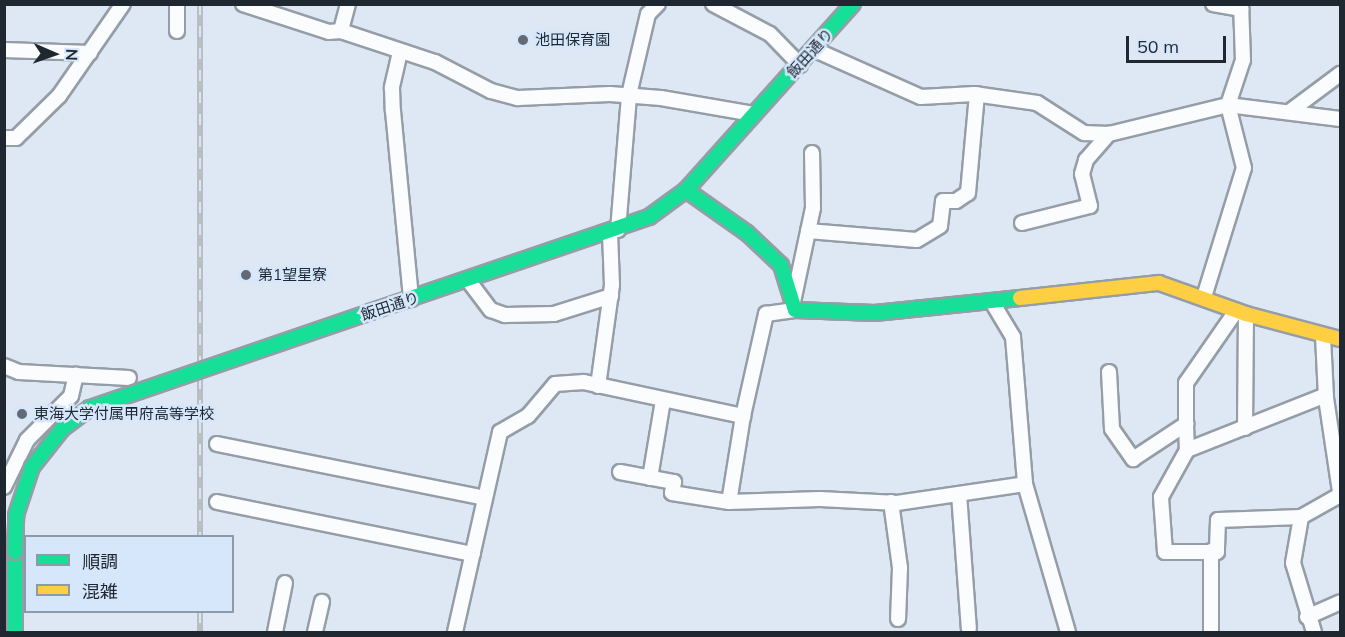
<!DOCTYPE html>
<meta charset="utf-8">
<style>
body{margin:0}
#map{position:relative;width:1345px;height:637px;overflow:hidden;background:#dee8f4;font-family:Mulish,"Noto Sans JP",sans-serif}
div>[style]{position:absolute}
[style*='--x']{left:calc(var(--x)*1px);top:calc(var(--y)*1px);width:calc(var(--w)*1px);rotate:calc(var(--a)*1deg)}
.roads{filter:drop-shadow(2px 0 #959da6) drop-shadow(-2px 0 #959da6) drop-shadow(0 2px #959da6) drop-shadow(0 -2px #959da6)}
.street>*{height:14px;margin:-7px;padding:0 7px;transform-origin:7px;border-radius:7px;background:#fafcfd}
.fast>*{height:14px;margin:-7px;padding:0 7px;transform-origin:7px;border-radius:7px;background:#16e098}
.slow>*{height:14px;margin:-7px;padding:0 7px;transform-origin:7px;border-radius:7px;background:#ffcf43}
.rail>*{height:6px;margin-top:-3px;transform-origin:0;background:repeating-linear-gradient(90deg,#d6e7fc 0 11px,#bbbec1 0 22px);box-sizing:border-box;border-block:2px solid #bbbec1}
.bridges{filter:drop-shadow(2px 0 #959da6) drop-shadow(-2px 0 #959da6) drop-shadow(0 2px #959da6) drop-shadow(0 -2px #959da6)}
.fast-bridge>*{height:14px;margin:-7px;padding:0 7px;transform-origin:7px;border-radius:7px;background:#16e098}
.dots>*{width:16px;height:16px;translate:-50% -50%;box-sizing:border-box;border:3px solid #d6e7fc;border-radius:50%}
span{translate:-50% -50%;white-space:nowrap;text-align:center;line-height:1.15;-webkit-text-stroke:5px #d6e7fc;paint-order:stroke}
.poi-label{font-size:15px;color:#1f2730}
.left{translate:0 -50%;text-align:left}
.street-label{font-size:15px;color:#1f2730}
.frame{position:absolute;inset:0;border:6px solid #1f2730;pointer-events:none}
.legend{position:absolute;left:24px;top:535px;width:210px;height:78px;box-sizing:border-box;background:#d6e7fc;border:2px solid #8d9aaa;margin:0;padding:8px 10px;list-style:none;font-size:18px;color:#1f2730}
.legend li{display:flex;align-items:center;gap:12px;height:30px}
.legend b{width:30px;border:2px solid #8d9aaa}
.north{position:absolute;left:24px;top:24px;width:60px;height:60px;-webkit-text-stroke:4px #d6e7fc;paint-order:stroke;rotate:92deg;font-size:16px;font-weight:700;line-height:24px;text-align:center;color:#1f2730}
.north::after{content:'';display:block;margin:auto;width:21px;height:27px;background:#1f2730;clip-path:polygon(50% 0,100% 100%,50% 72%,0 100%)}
.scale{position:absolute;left:1126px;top:36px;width:100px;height:27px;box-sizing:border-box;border:3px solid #1f2730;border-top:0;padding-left:8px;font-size:18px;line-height:21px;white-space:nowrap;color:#1f2730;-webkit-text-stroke:4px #d6e7fc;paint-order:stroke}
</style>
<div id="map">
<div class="roads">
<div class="street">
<div style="--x:243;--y:4;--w:90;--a:18"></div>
<div style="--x:329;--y:32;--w:12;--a:-5"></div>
<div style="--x:348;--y:4;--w:28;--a:105"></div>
<div style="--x:341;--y:31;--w:99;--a:18.3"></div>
<div style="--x:435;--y:62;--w:63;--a:27.4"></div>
<div style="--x:491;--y:91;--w:28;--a:15"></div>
<div style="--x:518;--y:98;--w:92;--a:-2.5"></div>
<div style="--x:610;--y:94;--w:51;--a:4.5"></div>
<div style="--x:661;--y:98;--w:94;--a:9.8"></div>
<div style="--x:713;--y:4;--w:64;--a:27.8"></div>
<div style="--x:770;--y:34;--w:43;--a:45.9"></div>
<div style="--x:1213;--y:4;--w:29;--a:10"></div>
<div style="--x:177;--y:31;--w:27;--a:-90"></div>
<div style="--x:813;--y:49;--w:118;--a:24"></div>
<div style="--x:921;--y:97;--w:53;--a:-3.2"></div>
<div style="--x:974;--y:94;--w:64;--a:8.1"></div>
<div style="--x:1037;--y:103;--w:56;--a:32.6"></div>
<div style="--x:1084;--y:133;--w:25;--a:2"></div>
<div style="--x:1109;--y:134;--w:122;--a:-13.7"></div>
<div style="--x:1228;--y:105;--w:113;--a:7.1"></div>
<div style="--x:4;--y:50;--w:86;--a:2"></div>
<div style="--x:400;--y:52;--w:37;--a:103"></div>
<div style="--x:392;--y:88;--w:23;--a:88"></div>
<div style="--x:393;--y:111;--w:189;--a:84.5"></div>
<div style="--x:1289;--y:112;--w:64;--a:-36.7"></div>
<div style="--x:4;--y:138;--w:12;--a:0"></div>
<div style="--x:16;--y:138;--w:60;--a:-44.3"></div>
<div style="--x:59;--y:96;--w:112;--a:-55.2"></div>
<div style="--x:1022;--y:223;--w:70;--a:-14"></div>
<div style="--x:1090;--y:206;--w:33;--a:-104"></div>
<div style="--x:1082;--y:174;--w:15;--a:-74"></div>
<div style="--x:1086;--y:160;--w:35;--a:-49"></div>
<div style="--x:618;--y:230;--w:135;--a:-85.3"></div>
<div style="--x:629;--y:95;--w:83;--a:-76.8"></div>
<div style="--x:648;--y:14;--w:14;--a:-45"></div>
<div style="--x:808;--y:231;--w:109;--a:4.7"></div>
<div style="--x:917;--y:240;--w:27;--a:-31"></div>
<div style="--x:940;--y:226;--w:25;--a:-83"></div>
<div style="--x:943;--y:201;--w:13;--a:0"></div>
<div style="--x:956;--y:201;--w:14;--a:-34"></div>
<div style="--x:968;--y:193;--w:99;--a:-84.8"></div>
<div style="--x:468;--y:280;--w:38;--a:53"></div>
<div style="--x:491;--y:310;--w:15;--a:20"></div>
<div style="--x:505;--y:315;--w:49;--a:-1.2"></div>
<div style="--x:554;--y:314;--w:60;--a:-17.5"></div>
<div style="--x:1204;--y:297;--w:135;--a:-72.8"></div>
<div style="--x:1244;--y:168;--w:65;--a:-104.3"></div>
<div style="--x:1228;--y:105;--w:47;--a:-71.6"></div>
<div style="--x:1243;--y:60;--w:56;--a:-92"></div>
<div style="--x:793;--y:302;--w:96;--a:-78"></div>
<div style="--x:813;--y:208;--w:55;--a:-91"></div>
<div style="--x:992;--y:302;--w:41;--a:59"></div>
<div style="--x:1013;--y:337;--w:147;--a:85.3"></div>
<div style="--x:1025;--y:484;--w:154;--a:73.8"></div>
<div style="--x:1323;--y:336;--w:62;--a:87.2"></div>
<div style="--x:1326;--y:398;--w:95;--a:81.5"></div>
<div style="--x:4;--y:366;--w:16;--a:22"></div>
<div style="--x:19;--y:372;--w:110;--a:3.1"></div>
<div style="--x:1109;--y:372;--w:57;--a:87"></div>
<div style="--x:1112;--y:429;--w:37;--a:55"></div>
<div style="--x:1133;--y:459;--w:64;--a:-33.4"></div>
<div style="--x:1186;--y:424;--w:26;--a:88"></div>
<div style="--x:598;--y:386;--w:102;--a:-82.1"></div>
<div style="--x:612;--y:285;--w:52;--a:-92.2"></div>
<div style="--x:743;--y:416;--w:87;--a:99.2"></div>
<div style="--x:729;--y:502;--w:91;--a:-1.9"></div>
<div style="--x:820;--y:499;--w:77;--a:3"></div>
<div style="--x:897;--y:503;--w:129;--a:-8.4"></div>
<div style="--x:1186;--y:424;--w:41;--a:-90"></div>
<div style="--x:1186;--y:383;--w:88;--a:-55.2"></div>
<div style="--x:1245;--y:428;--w:114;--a:-89.5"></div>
<div style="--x:217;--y:444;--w:273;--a:11.4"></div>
<div style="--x:620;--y:472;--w:55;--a:10.5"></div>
<div style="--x:674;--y:482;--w:11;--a:100"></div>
<div style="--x:672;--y:493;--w:58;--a:9"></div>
<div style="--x:650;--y:478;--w:79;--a:-80.5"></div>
<div style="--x:4;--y:487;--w:52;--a:-63.9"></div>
<div style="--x:27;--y:440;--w:62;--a:-45"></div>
<div style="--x:71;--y:396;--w:22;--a:-77"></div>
<div style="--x:959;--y:494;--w:135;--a:85.8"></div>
<div style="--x:217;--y:502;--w:261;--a:11.5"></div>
<div style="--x:891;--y:502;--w:67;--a:82.2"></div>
<div style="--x:900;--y:568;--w:51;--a:92.2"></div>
<div style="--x:1301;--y:517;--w:83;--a:177.9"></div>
<div style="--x:1218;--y:520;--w:32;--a:92"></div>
<div style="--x:1217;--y:552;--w:52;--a:180"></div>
<div style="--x:1165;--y:552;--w:55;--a:-94.2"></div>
<div style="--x:1161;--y:497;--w:54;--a:-61"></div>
<div style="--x:1187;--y:450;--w:149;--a:-21.6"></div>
<div style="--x:1307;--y:617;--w:36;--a:-24"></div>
<div style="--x:275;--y:632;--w:50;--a:-78.5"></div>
<div style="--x:315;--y:632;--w:31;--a:-77"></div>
<div style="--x:455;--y:632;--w:205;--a:-77.3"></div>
<div style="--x:500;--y:432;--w:32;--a:-30"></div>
<div style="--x:528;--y:416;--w:42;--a:-49.8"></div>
<div style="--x:555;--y:384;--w:29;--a:-4"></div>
<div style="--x:584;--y:382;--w:163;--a:12.1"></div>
<div style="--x:743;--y:416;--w:105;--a:-77.3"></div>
<div style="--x:766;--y:314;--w:29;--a:-8"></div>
<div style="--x:1211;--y:632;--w:81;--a:-90"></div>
<div style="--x:1314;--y:632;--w:72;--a:-106.9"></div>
<div style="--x:1293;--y:563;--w:47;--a:-80.1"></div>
<div style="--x:1301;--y:517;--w:45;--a:-29.4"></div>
</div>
<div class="fast">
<div style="--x:686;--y:190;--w:75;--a:35.2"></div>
<div style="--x:747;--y:233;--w:47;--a:43.3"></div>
<div style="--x:781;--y:265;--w:47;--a:72.7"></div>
<div style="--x:795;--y:310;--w:80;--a:2.1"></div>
<div style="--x:875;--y:313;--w:146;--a:-5.9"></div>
<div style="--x:370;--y:312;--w:295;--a:-18.8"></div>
<div style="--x:649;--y:217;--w:46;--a:-36.1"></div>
<div style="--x:686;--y:190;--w:250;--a:-48.1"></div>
<div style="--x:15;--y:552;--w:80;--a:90"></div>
</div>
<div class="slow">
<div style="--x:1020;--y:298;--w:140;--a:-6.2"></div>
<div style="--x:1159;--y:283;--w:92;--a:19.6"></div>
<div style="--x:1246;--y:314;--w:97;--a:14.9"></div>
</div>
</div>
<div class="rail">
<div style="--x:200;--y:4;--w:532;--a:90"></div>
<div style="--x:200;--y:612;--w:20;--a:90"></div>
</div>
<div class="bridges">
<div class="fast-bridge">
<div style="--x:15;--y:552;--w:37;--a:-88"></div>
<div style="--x:16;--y:515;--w:51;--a:-71.6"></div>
<div style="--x:32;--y:467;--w:48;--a:-51.7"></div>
<div style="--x:62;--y:429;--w:35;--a:-37"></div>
<div style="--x:90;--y:408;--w:296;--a:-18.9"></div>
</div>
</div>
<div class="dots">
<div style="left:523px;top:40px;background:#626b75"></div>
<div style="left:246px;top:275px;background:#626b75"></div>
<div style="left:22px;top:414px;background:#626b75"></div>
</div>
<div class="poi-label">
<span class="left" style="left:535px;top:40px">池田保育園</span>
<span class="left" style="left:258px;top:275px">第1望星寮</span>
<span class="left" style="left:34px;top:414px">東海大学付属甲府高等学校</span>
</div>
<div class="street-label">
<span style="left:810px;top:53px;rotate:-48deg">飯田通り</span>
<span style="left:390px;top:306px;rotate:-18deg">飯田通り</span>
</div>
<div class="frame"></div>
<ul class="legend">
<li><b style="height:8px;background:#16e098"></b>順調</li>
<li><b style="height:8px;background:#ffcf43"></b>混雑</li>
</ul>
<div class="north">N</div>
<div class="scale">50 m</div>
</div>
